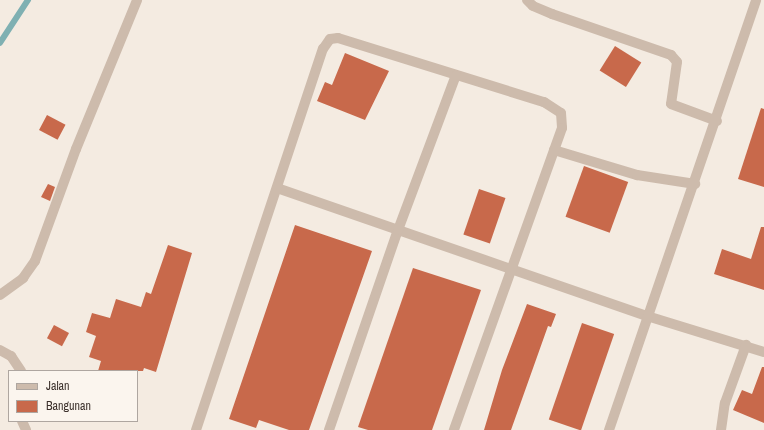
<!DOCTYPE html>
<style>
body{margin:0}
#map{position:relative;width:764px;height:430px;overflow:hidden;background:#f4ebe1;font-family:"Archivo Narrow",sans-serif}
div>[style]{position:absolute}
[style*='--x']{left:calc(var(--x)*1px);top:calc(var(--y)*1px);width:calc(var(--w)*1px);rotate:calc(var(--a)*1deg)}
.stream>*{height:5.5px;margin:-2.75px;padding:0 2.75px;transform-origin:2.75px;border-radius:2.75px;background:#7fb0b2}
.building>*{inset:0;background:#c8694b;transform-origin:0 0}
.minor>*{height:10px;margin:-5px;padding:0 5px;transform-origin:5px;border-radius:5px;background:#cdbbac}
span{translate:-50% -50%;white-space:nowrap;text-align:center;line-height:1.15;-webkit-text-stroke:3.5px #fbf5ee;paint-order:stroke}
.legend{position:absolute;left:8px;top:370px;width:130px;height:52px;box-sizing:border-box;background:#fbf5ee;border:1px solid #aea6a0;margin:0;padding:5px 7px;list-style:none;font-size:12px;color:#3b302b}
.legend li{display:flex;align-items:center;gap:8px;height:20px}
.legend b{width:20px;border:1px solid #aea6a0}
</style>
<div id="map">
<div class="stream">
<div style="--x:0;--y:43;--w:51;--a:-56.9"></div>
</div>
<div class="building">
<div style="left:615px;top:46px;width:31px;height:29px;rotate:32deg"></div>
<div style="clip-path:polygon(345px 53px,389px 71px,365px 120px,317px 101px,325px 82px,332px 85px)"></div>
<div style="clip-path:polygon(761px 108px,764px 109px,764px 187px,738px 179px)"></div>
<div style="left:47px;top:115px;width:21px;height:17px;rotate:28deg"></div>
<div style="left:584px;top:166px;width:47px;height:54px;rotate:20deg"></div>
<div style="clip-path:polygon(48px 184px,55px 187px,50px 201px,41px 197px)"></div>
<div style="left:479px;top:189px;width:28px;height:48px;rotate:19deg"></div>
<div style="clip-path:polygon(295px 225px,372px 251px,309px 430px,289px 430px,259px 420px,256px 428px,229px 419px)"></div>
<div style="clip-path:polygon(761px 227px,764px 227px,764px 290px,714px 274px,722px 249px,751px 259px)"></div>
<div style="clip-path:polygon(168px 245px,192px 253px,156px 372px,144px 368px,143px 371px,98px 371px,101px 361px,89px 357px,96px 336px,86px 332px,92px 313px,110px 318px,116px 299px,141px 307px,146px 292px,151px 294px)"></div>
<div style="clip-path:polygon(413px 268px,481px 290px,432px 430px,368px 430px,358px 427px)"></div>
<div style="clip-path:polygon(527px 304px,556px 314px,551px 327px,548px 326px,511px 430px,484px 430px,502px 370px)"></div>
<div style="left:582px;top:323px;width:34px;height:102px;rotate:19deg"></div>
<div style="left:54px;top:325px;width:17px;height:15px;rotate:28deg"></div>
<div style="clip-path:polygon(762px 367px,764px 367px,764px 423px,733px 410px,742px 390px,752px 394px)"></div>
</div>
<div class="minor">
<div style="--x:527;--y:0;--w:8;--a:45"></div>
<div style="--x:533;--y:6;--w:21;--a:23"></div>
<div style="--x:552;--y:14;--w:126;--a:19"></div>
<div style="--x:671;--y:55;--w:9;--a:49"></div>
<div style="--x:677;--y:62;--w:42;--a:98.1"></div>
<div style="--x:671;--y:104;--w:49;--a:20.3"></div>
<div style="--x:554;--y:150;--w:87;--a:16.8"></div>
<div style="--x:637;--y:175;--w:59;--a:8.8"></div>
<div style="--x:277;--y:188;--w:392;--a:19.1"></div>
<div style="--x:647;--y:316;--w:122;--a:17.1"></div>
<div style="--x:0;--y:295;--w:29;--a:-36"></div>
<div style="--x:23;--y:278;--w:21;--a:-55"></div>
<div style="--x:35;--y:261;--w:119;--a:-69.9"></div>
<div style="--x:76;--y:149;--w:161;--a:-67.7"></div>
<div style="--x:0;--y:350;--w:13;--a:29"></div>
<div style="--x:11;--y:356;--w:18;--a:56"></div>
<div style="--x:22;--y:421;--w:10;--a:66"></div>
<div style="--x:196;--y:430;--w:402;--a:-71.6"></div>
<div style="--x:323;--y:49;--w:12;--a:-55"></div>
<div style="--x:330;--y:39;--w:8;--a:-7"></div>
<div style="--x:338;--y:38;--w:216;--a:17.3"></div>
<div style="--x:544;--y:102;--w:20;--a:33"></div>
<div style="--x:561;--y:113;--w:15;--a:86"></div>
<div style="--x:562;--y:128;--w:321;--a:109.7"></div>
<div style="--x:329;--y:430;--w:212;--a:-71"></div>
<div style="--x:398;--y:230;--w:165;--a:-69.5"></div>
<div style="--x:609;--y:430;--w:454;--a:-71.1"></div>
<div style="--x:721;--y:430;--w:27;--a:-82"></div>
<div style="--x:725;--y:403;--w:62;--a:-70.1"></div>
</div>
<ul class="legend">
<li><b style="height:5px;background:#cdbbac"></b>Jalan</li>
<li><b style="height:11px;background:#c8694b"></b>Bangunan</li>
</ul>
</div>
